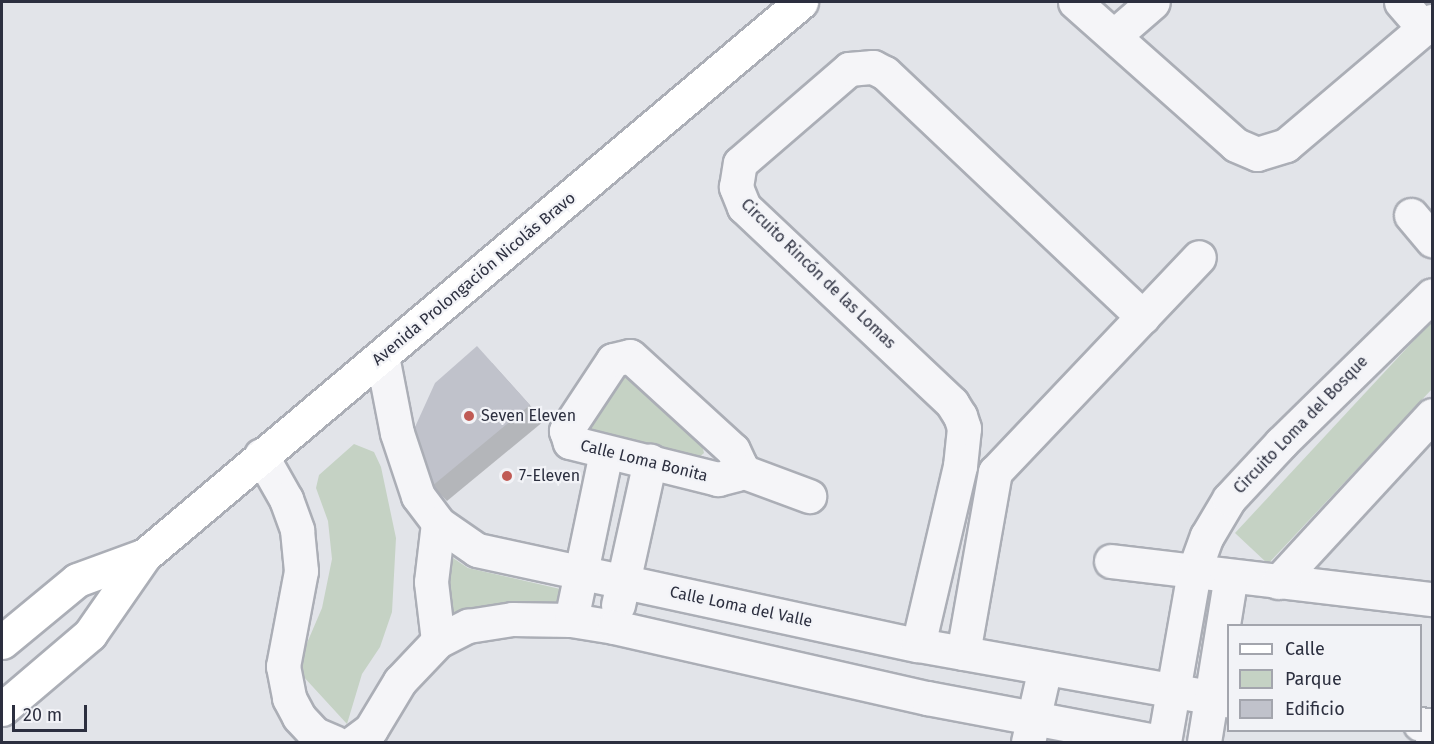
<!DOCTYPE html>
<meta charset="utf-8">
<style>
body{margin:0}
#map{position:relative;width:1434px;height:744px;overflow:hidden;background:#e2e4e9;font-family:"Fira Sans",sans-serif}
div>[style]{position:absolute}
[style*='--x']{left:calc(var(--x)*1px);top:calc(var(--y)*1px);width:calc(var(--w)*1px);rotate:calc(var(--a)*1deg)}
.green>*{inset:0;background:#c5d2c4}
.shadow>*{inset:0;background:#0003}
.building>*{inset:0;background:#c0c2cb}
.roads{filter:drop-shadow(2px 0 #abaeb6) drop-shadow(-2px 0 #abaeb6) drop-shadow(0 2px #abaeb6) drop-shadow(0 -2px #abaeb6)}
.minor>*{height:33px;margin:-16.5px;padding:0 16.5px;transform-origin:16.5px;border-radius:16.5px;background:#f5f5f8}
.major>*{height:33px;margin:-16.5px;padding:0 16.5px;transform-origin:16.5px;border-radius:16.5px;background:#fff}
.dots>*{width:16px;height:16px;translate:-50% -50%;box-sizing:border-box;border:3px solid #f2f3f7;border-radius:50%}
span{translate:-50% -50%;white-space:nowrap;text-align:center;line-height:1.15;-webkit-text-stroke:4.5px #f2f3f7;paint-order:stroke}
.street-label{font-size:16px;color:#2c2f3f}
.poi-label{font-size:16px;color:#2c2f3f}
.left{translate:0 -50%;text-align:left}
.frame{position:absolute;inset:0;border:3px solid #2c2f3f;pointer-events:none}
.legend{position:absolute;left:1227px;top:624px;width:195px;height:108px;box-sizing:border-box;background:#f2f3f7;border:2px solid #a3a5ad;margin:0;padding:8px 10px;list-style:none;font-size:18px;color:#2c2f3f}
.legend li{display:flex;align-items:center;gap:12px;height:30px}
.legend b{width:30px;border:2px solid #a3a5ad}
.scale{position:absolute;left:12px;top:705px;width:75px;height:27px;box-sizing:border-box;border:3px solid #2c2f3f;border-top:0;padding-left:8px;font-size:18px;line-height:21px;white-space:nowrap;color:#2c2f3f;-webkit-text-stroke:4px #f2f3f7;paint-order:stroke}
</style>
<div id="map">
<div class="green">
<div style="clip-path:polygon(1432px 321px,1432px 389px,1268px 564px,1235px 533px)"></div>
<div style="clip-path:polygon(623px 375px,702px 445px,704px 453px,697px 459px,581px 428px)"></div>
<div style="clip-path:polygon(354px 444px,374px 452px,381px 467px,396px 538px,392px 612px,380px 647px,362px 674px,347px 724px,302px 675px,301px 657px,322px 608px,332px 559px,328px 521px,316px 488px,319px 475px)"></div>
<div style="clip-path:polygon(444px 552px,468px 568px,569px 591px,567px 606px,451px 612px)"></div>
</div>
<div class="shadow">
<div style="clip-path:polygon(492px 363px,544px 421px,447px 501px,432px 486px,417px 427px)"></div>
</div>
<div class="building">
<div style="clip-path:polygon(477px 346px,530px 405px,431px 487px,415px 427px,435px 383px)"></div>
</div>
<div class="roads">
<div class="minor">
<div style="--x:1075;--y:2;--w:215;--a:41.6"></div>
<div style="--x:1236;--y:145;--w:23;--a:23"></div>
<div style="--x:1257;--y:154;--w:30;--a:-17"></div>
<div style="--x:1286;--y:145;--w:192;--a:-40.3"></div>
<div style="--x:1401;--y:2;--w:35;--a:49"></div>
<div style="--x:1115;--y:35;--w:50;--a:-41"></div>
<div style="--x:1411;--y:215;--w:33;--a:50"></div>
<div style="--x:382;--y:356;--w:78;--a:79"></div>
<div style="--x:397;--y:433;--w:66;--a:71.6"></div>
<div style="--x:418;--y:496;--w:34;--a:53"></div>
<div style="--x:438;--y:523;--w:47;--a:34.7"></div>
<div style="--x:477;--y:550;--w:451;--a:12.2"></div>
<div style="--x:918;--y:645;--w:315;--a:10.1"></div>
<div style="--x:630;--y:356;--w:139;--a:42.4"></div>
<div style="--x:733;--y:450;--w:17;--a:65"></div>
<div style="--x:740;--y:465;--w:9;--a:108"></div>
<div style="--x:737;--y:474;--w:20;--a:165"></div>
<div style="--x:718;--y:479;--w:153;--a:-166"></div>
<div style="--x:570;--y:442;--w:12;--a:-110"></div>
<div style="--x:566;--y:431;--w:85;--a:-56.5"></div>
<div style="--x:613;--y:360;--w:17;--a:-13"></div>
<div style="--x:261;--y:455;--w:51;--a:60.4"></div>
<div style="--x:286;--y:499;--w:33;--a:70"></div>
<div style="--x:297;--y:530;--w:41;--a:84.4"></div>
<div style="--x:301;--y:571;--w:97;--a:100.7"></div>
<div style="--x:283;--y:666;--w:33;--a:79"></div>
<div style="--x:289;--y:698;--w:21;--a:62"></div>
<div style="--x:299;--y:717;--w:23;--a:47"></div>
<div style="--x:315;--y:734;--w:21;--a:23"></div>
<div style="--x:739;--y:470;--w:75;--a:20.4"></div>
<div style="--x:438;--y:523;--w:59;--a:96.8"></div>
<div style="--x:431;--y:582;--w:59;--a:83.2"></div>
<div style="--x:1111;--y:561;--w:323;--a:6.8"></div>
<div style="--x:1278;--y:582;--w:227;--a:-47.3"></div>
<div style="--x:618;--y:605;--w:148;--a:-77.5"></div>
<div style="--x:571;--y:620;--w:171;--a:-78.2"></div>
<div style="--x:918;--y:645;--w:184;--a:-76.8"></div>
<div style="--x:960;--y:466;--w:38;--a:-84"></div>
<div style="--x:964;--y:428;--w:13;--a:-108"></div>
<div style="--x:960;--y:416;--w:15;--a:-122"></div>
<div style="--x:952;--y:403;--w:286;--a:-136.7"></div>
<div style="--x:744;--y:207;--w:22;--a:-112"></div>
<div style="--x:736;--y:187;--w:24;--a:-81"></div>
<div style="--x:740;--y:163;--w:144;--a:-40.8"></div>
<div style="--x:849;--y:69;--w:24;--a:-5"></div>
<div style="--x:873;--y:67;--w:13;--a:27"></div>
<div style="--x:885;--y:73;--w:355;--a:43.4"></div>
<div style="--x:963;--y:653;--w:184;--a:-80"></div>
<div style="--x:995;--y:472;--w:296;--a:-46.5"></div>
<div style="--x:1420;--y:724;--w:12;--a:9"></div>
<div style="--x:354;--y:742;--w:21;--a:-37"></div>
<div style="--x:371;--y:729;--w:56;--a:-58.9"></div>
<div style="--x:400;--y:681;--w:55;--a:-46.5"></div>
<div style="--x:438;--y:641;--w:34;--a:-27"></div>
<div style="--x:468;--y:626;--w:45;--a:-9"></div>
<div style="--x:512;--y:619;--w:59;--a:1"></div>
<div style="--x:571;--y:620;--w:44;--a:9.2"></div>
<div style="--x:614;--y:627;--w:321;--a:12.8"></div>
<div style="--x:927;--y:698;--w:236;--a:10.7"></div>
<div style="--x:1028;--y:742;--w:76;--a:-77.1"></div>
<div style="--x:1164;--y:742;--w:174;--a:-80"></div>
<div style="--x:1194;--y:571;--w:37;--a:-70"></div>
<div style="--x:1207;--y:536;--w:43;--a:-59.3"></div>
<div style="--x:1229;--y:499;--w:76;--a:-47.1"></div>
<div style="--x:1281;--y:443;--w:211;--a:-44.4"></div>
<div style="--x:1204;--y:742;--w:168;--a:-80.8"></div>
</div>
<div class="major">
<div style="--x:2;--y:642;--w:97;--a:-39.6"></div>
<div style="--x:77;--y:580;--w:72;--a:-20.2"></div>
<div style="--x:2;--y:709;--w:116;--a:-40.4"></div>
<div style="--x:90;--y:634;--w:96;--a:-55.2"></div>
<div style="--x:145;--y:555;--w:858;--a:-40.13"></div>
</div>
</div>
<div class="dots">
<div style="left:469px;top:416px;background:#c05b55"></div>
<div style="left:507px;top:476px;background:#c05b55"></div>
</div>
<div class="street-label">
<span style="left:818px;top:274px;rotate:44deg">Circuito Rincón de las Lomas</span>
<span style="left:474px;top:279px;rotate:-40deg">Avenida Prolongación Nicolás Bravo</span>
<span style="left:1301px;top:425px;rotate:-46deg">Circuito Loma del Bosque</span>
<span style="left:644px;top:461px;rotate:14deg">Calle Loma Bonita</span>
<span style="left:741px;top:607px;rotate:12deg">Calle Loma del Valle</span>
</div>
<div class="poi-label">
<span class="left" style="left:481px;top:416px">Seven Eleven</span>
<span class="left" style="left:519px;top:476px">7-Eleven</span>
</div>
<div class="frame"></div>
<ul class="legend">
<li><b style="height:8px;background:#fff"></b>Calle</li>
<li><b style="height:16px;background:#c5d2c4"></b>Parque</li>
<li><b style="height:16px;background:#c0c2cb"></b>Edificio</li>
</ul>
<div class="scale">20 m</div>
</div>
